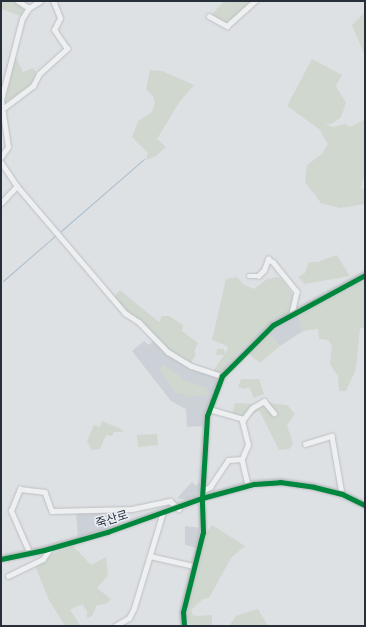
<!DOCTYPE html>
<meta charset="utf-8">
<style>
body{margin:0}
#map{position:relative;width:366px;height:627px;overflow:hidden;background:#dee1e4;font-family:"Asap Condensed","Noto Sans KR",sans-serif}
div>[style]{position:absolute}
.built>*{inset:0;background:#ccd1d7}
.green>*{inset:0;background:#cfd7cf}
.stream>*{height:1px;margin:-0.5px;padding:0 0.5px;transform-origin:0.5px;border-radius:0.5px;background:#adbfce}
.roads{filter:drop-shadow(0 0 1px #bcbfc2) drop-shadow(0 0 1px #bcbfc2)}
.street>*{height:4.5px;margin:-2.25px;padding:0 2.25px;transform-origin:2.25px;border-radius:2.25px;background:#eeeff0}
.secondary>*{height:6px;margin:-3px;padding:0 3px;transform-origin:3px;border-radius:3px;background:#bcc0c3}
.cycleway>*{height:5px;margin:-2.5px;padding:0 2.5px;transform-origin:2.5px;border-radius:2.5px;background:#00873e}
span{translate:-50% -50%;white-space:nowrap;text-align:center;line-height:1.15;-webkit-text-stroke:3px #ebeff3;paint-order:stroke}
.street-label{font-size:12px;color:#272f3b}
.frame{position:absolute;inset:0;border:2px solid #272f3b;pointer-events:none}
</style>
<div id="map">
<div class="built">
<i style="clip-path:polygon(298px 313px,303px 331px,280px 346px,268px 333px,278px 324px)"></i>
<i style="clip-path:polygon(154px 340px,166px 353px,219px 376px,210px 399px,204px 426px,187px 427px,186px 409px,171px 401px,132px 351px,144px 341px,149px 345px)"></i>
<i style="clip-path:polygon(201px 480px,198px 497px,188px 500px,177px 498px,192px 482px,196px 486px)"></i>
<i style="clip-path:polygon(116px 512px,120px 524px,78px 538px,76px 513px)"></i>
<i style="clip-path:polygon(185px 526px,202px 528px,197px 548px,185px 545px)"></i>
</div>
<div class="green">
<i style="clip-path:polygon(1px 1px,15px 1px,25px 10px,21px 16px,1px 9px)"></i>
<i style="clip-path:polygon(224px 1px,252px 1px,227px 24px,212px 15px)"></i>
<i style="clip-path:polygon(365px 12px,365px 56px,352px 25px)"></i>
<i style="clip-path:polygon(15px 56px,23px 72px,33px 68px,36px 72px,31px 85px,5px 103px)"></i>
<i style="clip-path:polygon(312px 59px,342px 75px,336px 86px,346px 103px,341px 117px,332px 124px,325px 124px,333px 127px,345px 124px,350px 127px,365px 119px,365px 173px,361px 188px,365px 189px,365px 204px,340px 208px,321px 203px,305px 182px,307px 165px,322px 154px,328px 144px,319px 129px,287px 106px)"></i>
<i style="clip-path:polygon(150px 70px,162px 71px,194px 85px,180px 101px,157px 139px,166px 147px,156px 156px,146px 160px,148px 153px,132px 137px,138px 121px,152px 112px,155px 102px,153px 96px,146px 89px)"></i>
<i style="clip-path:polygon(337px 255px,350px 276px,305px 284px,298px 277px,305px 273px,309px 262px,317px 262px)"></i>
<i style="clip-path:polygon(365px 274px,365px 328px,360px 328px,356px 369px,346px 391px,339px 391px,338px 376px,330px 364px,332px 346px,328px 340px,319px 339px,318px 329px,303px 331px,298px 313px,341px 290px,348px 290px,357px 275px)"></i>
<i style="clip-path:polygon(237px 277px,244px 285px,254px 289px,267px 279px,277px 277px,282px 280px,293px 295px,290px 311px,287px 318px,274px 321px,236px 355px,221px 374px,213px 371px,224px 355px,216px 355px,217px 349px,224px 349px,225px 354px,228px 349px,227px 346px,212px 340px,226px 279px)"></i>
<i style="clip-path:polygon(120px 290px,159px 322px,162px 316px,169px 316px,183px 325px,182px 331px,198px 343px,194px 352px,196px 354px,191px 363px,171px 352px,145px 325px,126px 312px,114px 297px)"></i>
<i style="clip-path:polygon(268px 333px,280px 346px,260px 363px,251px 356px,249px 351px)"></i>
<i style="clip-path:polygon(163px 365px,180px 376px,182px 380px,207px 388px,210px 395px,186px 397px,183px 393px,177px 394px,159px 369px)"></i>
<i style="clip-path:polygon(241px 379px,259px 379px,264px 394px,254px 398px,249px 387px,245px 389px,238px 387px)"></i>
<i style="clip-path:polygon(235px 403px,252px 404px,256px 408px,269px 403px,287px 405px,295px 414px,287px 425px,293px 444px,289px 449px,279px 450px,259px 410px,244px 421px,232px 414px)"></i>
<i style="clip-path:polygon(102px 421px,123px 430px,122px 432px,114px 432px,112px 436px,106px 435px,100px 449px,92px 450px,87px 441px,94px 425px,100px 427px)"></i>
<i style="clip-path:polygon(157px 434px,158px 445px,138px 447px,137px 435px)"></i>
<i style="clip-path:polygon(212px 525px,245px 546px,231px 558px,209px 598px,203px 599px,191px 610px,193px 615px,198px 616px,212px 615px,212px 626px,190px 626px,187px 618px,188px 603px,206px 533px)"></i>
<i style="clip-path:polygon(73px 546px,91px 565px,106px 557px,108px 575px,97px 588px,111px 599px,106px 604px,97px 605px,92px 616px,87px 618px,87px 611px,82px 604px,70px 610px,81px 626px,65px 626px,49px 600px,35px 566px,54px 553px)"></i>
<i style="clip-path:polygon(258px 609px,268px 626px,229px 626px,236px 616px)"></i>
</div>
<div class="stream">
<i style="left:61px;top:231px;width:110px;rotate:-40.9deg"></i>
<i style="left:3px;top:281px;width:70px;rotate:-41deg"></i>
</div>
<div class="roads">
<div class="street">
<i style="left:18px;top:1px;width:13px;rotate:32deg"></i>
<i style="left:209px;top:16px;width:21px;rotate:29deg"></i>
<i style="left:227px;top:26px;width:38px;rotate:-42deg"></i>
<i style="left:1px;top:110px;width:40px;rotate:-37deg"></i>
<i style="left:33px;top:86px;width:13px;rotate:-63deg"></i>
<i style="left:39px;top:74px;width:38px;rotate:-42deg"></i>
<i style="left:67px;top:49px;width:23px;rotate:-124deg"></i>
<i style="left:54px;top:30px;width:13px;rotate:-63deg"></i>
<i style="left:60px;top:18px;width:18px;rotate:-112deg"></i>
<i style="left:1px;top:157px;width:12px;rotate:-55deg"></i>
<i style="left:8px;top:147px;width:48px;rotate:-98.5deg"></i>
<i style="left:1px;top:100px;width:84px;rotate:-75.5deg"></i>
<i style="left:22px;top:19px;width:13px;rotate:-58deg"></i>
<i style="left:29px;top:8px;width:13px;rotate:-32deg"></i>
<i style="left:1px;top:162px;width:29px;rotate:56deg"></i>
<i style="left:17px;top:186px;width:167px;rotate:49.6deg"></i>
<i style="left:125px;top:313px;width:17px;rotate:33deg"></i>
<i style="left:139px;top:322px;width:42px;rotate:46deg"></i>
<i style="left:168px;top:352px;width:27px;rotate:31deg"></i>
<i style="left:191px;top:366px;width:33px;rotate:18deg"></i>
<i style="left:1px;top:203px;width:23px;rotate:-47deg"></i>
<i style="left:249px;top:276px;width:9px"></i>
<i style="left:258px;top:276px;width:8px;rotate:-45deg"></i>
<i style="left:264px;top:270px;width:12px;rotate:-70deg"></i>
<i style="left:268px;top:259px;width:6px;rotate:31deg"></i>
<i style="left:273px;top:262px;width:38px;rotate:51deg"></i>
<i style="left:297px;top:292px;width:22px;rotate:103deg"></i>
<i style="left:209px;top:409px;width:36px;rotate:16deg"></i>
<i style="left:305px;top:444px;width:28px;rotate:-17deg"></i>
<i style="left:332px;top:436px;width:59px;rotate:80.2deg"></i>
<i style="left:242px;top:459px;width:15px;rotate:-67deg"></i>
<i style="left:248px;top:445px;width:25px;rotate:-104deg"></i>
<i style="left:242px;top:421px;width:16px;rotate:-52deg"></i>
<i style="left:252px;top:408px;width:14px;rotate:-30deg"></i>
<i style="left:264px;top:401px;width:16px;rotate:50deg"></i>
<i style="left:204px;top:490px;width:7px;rotate:-27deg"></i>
<i style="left:210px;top:487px;width:32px;rotate:-56deg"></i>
<i style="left:228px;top:460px;width:14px;rotate:-4deg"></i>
<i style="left:242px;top:459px;width:28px;rotate:77deg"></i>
<i style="left:29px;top:552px;width:45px;rotate:-113.7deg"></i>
<i style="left:11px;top:511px;width:24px;rotate:-68deg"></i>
<i style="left:20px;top:489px;width:25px;rotate:7deg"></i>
<i style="left:45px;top:492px;width:20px;rotate:70deg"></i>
<i style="left:52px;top:511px;width:80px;rotate:-1.4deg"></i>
<i style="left:132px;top:509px;width:39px;rotate:-12deg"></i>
<i style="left:170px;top:501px;width:12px;rotate:42deg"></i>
<i style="left:150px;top:556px;width:45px;rotate:12.8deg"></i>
<i style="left:8px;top:576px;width:39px;rotate:-26deg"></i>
<i style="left:43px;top:559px;width:12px;rotate:-55deg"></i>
<i style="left:115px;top:626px;width:16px;rotate:-30deg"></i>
<i style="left:129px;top:618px;width:11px;rotate:-63deg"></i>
<i style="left:134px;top:608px;width:97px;rotate:-73.2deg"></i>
</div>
<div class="secondary">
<i style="left:1px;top:559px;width:44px;rotate:-11.8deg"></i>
<i style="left:44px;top:550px;width:66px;rotate:-15.9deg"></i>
<i style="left:107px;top:532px;width:101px;rotate:-19.7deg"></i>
<i style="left:202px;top:498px;width:54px;rotate:-15.1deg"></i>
<i style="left:254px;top:484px;width:26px;rotate:-4deg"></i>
<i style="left:280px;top:482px;width:34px;rotate:8deg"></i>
<i style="left:314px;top:487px;width:29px;rotate:14deg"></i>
<i style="left:342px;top:494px;width:25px;rotate:26deg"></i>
<i style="left:184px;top:626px;width:14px;rotate:-94deg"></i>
<i style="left:183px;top:612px;width:82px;rotate:-76deg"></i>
<i style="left:203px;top:532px;width:34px;rotate:-92deg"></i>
<i style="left:202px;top:498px;width:82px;rotate:-86.5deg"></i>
<i style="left:207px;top:416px;width:43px;rotate:-69.4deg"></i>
<i style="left:222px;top:376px;width:72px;rotate:-45deg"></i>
<i style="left:273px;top:325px;width:105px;rotate:-28.5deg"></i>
</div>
</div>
<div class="cycleway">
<i style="left:1px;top:559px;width:44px;rotate:-11.8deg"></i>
<i style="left:44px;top:550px;width:66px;rotate:-15.9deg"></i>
<i style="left:107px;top:532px;width:101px;rotate:-19.7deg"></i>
<i style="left:202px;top:498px;width:54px;rotate:-15.1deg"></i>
<i style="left:254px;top:484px;width:26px;rotate:-4deg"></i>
<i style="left:280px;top:482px;width:34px;rotate:8deg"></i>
<i style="left:314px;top:487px;width:29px;rotate:14deg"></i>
<i style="left:342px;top:494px;width:25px;rotate:26deg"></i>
<i style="left:184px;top:626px;width:14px;rotate:-94deg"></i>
<i style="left:183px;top:612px;width:82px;rotate:-76deg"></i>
<i style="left:203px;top:532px;width:34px;rotate:-92deg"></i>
<i style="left:202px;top:498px;width:82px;rotate:-86.5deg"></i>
<i style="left:207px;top:416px;width:43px;rotate:-69.4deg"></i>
<i style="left:222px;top:376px;width:72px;rotate:-45deg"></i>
<i style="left:273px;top:325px;width:105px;rotate:-28.5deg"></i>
</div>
<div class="street-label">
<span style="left:112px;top:520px;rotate:-17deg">죽산로</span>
</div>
<div class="frame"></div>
</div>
